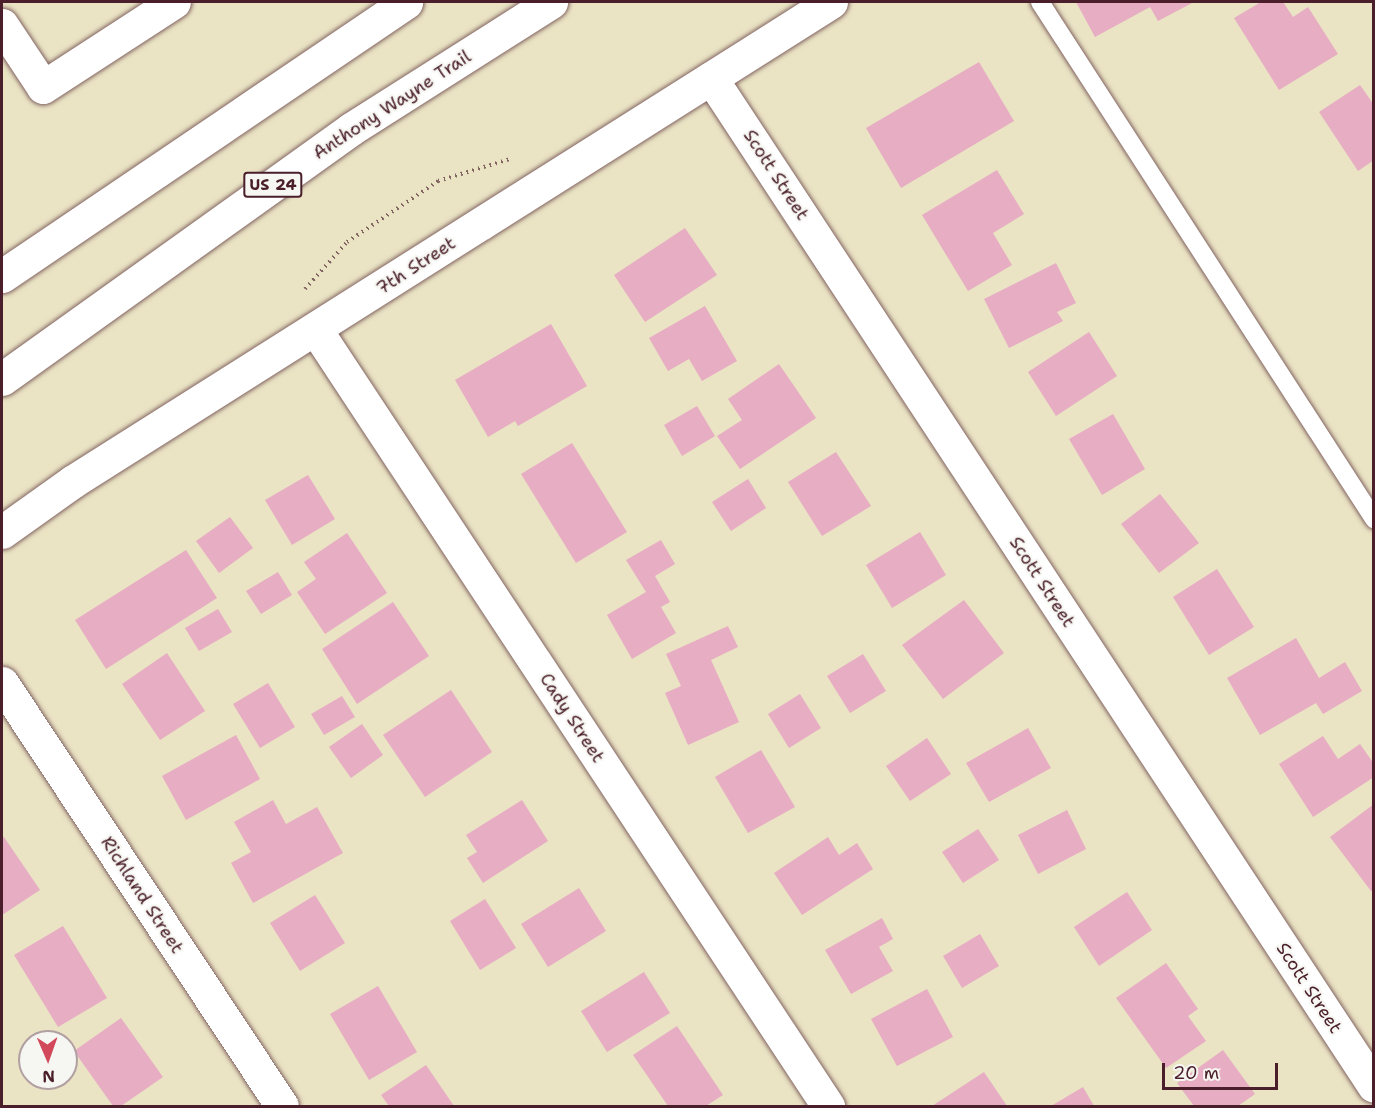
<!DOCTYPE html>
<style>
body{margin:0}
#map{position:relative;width:1375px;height:1108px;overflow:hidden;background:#eae3c4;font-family:"Shantell Sans",sans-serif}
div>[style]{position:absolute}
.building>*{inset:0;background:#e7adc3}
.path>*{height:4px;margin-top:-2px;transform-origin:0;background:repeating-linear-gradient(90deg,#826461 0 1.5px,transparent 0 6px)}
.roads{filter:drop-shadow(0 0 2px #826461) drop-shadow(0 0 2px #826461)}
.lane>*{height:18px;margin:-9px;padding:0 9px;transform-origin:9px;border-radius:9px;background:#fff}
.street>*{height:33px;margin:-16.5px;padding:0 16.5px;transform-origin:16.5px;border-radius:16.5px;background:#fff}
.highway>*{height:33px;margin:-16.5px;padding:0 16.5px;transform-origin:16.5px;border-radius:16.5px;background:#fff}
span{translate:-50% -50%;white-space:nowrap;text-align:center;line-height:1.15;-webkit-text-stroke:4.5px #f6f6f2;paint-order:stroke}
.shield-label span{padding:2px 4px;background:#f6f6f2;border:2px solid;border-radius:4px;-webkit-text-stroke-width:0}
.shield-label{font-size:16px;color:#4a1f2b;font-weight:700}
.street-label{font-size:18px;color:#4a1f2b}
.frame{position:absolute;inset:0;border:3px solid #4a1f2b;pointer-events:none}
.north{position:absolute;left:18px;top:1030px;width:60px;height:60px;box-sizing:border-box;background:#f6f6f2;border:2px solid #b1a0a2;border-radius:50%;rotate:178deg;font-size:16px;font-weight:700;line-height:24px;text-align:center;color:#4a1f2b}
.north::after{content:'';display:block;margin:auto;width:21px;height:27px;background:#d1495b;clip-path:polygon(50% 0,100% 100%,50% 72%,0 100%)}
.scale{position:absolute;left:1162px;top:1063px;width:116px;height:27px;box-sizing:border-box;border:3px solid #4a1f2b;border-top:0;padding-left:8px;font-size:18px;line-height:21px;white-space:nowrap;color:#4a1f2b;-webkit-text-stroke:4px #f6f6f2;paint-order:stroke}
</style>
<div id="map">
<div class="building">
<i style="clip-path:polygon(1076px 2px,1194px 2px,1158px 21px,1150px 7px,1095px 37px)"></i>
<i style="clip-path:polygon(1261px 2px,1283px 2px,1293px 17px,1308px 7px,1338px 54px,1279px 90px,1234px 18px)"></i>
<i style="clip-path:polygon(979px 62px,1014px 121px,901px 188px,866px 128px)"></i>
<i style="clip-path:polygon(1360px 85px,1374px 105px,1374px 160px,1358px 171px,1319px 112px)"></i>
<i style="clip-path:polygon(997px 170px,1024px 214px,993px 233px,1012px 265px,968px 291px,922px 215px)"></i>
<i style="clip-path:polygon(685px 228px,717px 275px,645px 322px,614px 275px)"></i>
<i style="clip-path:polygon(1056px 263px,1076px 303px,1057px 312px,1063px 321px,1009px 348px,984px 299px)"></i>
<i style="clip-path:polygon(705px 306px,737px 361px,702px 381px,689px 359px,668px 371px,649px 338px)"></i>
<i style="clip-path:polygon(551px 324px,587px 386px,518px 426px,515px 421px,488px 437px,455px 380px)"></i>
<i style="clip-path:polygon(1089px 332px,1117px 376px,1056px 416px,1028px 372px)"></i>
<i style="clip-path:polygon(779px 364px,816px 418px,740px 469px,717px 436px,742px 420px,728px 399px)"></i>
<i style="clip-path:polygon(697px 406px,715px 436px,682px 456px,664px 425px)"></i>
<i style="clip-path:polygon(1113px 414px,1145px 469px,1102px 495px,1069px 439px)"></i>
<i style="clip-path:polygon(572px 443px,627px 532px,576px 563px,521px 474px)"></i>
<i style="clip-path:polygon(836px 452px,871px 506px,822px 536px,788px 482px)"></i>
<i style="clip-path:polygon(308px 475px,335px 519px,292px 545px,265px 500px)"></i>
<i style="clip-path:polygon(748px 479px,766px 508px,731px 531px,712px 502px)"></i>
<i style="clip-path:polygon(1160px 494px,1199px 543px,1159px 573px,1121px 524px)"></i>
<i style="clip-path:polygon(230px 517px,253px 548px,219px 573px,196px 541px)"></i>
<i style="clip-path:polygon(920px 532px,946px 575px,892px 608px,866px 565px)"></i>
<i style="clip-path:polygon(347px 533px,387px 593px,325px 634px,297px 592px,316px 579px,304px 562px)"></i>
<i style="clip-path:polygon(661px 540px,675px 564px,655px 576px,670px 602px,661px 607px,676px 633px,632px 659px,607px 615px,646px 592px,626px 560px)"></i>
<i style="clip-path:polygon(186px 550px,217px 598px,106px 669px,75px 620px)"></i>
<i style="clip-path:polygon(1217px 569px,1254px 627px,1209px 655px,1173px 597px)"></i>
<i style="clip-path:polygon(278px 572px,292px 595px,261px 614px,246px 591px)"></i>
<i style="clip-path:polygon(964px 600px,1004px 653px,943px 699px,902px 645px)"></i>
<i style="clip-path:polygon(393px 602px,429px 656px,357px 704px,322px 649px)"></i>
<i style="clip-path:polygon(218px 609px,232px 632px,199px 651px,185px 628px)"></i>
<i style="clip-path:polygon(728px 626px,738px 647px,711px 660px,739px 722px,688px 745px,665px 693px,681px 686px,666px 654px)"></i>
<i style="clip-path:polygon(1296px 638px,1319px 678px,1345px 662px,1362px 691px,1323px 714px,1316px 703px,1260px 735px,1227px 678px)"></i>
<i style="clip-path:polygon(167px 653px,205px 711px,160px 740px,122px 684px)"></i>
<i style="clip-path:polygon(863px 654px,886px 691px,850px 713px,827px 676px)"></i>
<i style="clip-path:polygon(268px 683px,295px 727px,260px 748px,233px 704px)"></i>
<i style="clip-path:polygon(451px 690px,492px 752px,425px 797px,383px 735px)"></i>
<i style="clip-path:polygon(800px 694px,821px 728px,789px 748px,768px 714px)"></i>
<i style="clip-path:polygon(342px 696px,355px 717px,324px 735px,311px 714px)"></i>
<i style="clip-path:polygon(362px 724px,383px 755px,351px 778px,329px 747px)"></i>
<i style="clip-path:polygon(1028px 728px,1051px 768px,989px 802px,966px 763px)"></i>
<i style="clip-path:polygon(236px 735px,260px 779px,186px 820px,162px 776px)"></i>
<i style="clip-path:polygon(1323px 736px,1338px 759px,1360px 744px,1374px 764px,1374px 777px,1313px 817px,1279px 764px)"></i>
<i style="clip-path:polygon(927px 738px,951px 774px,910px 801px,886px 766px)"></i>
<i style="clip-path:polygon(761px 750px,795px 807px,748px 833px,715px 777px)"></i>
<i style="clip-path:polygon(273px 800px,286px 824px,317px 807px,343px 853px,253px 903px,231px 863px,251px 852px,234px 822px)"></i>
<i style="clip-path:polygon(522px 800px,548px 841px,483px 883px,467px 858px,477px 852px,466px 835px)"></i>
<i style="clip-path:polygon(1374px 804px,1374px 890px,1371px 891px,1330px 837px)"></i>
<i style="clip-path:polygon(1067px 810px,1086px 849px,1038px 874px,1018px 835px)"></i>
<i style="clip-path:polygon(978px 829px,999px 860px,963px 883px,942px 852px)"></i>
<i style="clip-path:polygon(4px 837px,40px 890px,2px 915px,2px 838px)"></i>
<i style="clip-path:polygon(828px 837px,839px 855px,857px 843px,873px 869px,802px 915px,774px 873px)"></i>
<i style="clip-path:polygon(579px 888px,606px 931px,548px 967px,521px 924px)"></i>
<i style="clip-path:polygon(1127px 892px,1152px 930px,1099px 966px,1074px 927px)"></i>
<i style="clip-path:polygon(315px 895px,345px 943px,300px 971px,270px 923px)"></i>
<i style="clip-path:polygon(485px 899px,516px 948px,480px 970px,450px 921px)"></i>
<i style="clip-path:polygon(882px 918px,893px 939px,879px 947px,893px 971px,851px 994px,825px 950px)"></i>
<i style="clip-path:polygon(63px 926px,107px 998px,58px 1027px,14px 955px)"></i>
<i style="clip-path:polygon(980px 934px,999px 966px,962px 988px,943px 956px)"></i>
<i style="clip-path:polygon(1166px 963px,1198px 1009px,1188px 1016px,1206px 1041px,1166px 1068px,1116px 998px)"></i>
<i style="clip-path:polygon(644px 972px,670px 1013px,607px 1052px,581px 1011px)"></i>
<i style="clip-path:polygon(378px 986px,417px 1052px,369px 1080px,330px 1014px)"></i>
<i style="clip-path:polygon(927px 989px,953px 1037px,897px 1066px,871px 1019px)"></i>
<i style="clip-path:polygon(121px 1018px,163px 1077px,121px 1106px,113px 1106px,74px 1051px)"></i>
<i style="clip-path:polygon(677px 1026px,723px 1095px,706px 1106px,668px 1106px,633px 1055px)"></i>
<i style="clip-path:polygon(1223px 1050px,1255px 1094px,1238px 1106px,1194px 1106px,1177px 1083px)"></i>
<i style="clip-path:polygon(426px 1065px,454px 1106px,389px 1106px,381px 1095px)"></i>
<i style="clip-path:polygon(984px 1072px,1007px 1106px,932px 1106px)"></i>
<i style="clip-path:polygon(1083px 1087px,1094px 1106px,1051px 1106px)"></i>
</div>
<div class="path">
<i style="left:305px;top:289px;width:63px;rotate:-48.2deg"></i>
<i style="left:347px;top:242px;width:110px;rotate:-33.8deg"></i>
<i style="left:438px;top:181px;width:75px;rotate:-17deg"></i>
</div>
<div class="roads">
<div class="lane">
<i style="left:1040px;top:2px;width:616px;rotate:57.14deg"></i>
</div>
<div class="street">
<i style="left:2px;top:25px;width:74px;rotate:56.5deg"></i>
<i style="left:43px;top:87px;width:156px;rotate:-33deg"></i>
<i style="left:711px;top:78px;width:1206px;rotate:56.67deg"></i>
<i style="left:316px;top:330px;width:930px;rotate:56.58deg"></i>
<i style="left:2px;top:532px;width:86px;rotate:-35.5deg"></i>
<i style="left:72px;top:482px;width:898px;rotate:-32.31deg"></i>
<i style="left:2px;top:683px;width:507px;rotate:56.5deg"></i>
</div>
<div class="highway">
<i style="left:2px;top:276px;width:488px;rotate:-34.1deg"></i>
<i style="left:2px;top:379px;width:429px;rotate:-35.6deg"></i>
<i style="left:351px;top:129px;width:237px;rotate:-32.4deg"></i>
</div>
</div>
<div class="shield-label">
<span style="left:273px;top:185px">US 24</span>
</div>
<div class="street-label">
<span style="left:392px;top:105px;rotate:-33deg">Anthony Wayne Trail</span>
<span style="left:776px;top:175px;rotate:57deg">Scott Street</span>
<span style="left:416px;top:266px;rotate:-33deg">7th Street</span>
<span style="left:1042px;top:582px;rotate:57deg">Scott Street</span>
<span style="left:572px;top:718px;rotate:57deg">Cady Street</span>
<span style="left:142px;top:895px;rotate:57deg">Richland Street</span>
<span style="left:1309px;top:988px;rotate:57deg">Scott Street</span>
</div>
<div class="frame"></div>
<div class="north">N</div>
<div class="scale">20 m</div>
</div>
